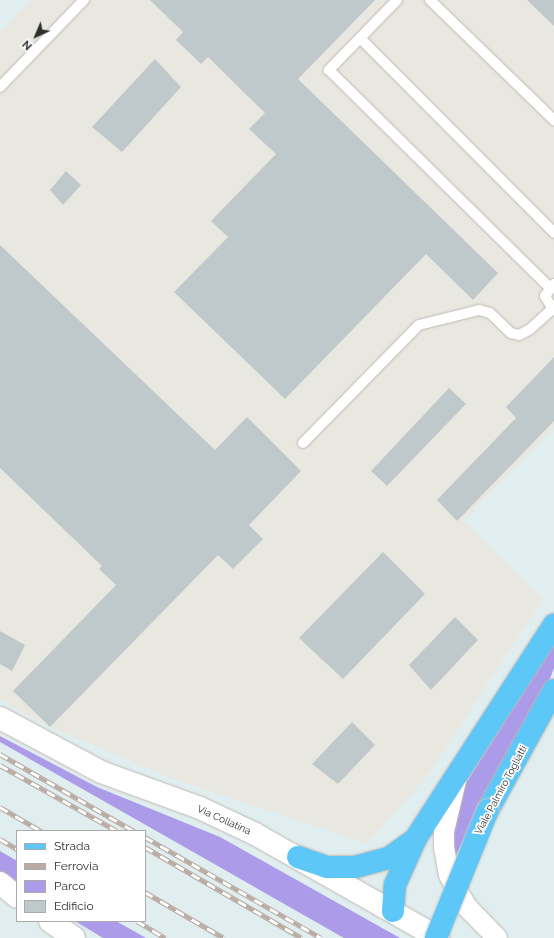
<!DOCTYPE html>
<style>
body{margin:0}
#map{position:relative;width:554px;height:938px;overflow:hidden;background:#e0eeef;font-family:Raleway,sans-serif}
div>[style]{position:absolute}
.industrial>*{inset:0;background:#e8e7e0}
.green>*{inset:0;background:#ab9be8}
.building>*{inset:0;background:#bfc9cb}
.roads{filter:drop-shadow(0 0 1px #c1b8b4) drop-shadow(0 0 1px #c1b8b4)}
.lane>*{height:10px;margin:-5px;padding:0 5px;transform-origin:5px;border-radius:5px;background:#fff}
.street>*{height:20px;margin:-10px;padding:0 10px;transform-origin:10px;border-radius:10px;background:#fff}
.secondary>*{height:22px;margin:-11px;padding:0 11px;transform-origin:11px;border-radius:11px;background:#fff}
.primary>*{height:22px;margin:-11px;padding:0 11px;transform-origin:11px;border-radius:11px;background:#5dc7f8}
.rail>*{height:4.5px;margin-top:-2.25px;transform-origin:0;background:repeating-linear-gradient(90deg,#fff 0 9px,#b9aba2 0 18px);box-sizing:border-box;border-block:1px solid #b9aba2}
.bridges{filter:drop-shadow(0 0 1px #c9c9c9) drop-shadow(0 0 1px #c9c9c9)}
.primary-bridge>*{height:22px;margin:-11px;padding:0 11px;transform-origin:11px;border-radius:11px;background:#5dc7f8}
span{translate:-50% -50%;white-space:nowrap;text-align:center;line-height:1.15;-webkit-text-stroke:3.5px #fff;paint-order:stroke}
.street-label{font-size:10px;color:#2e2e2e}
.legend{position:absolute;left:16px;top:830px;width:130px;height:92px;box-sizing:border-box;background:#fff;border:1px solid #ababab;margin:0;padding:5px 7px;list-style:none;font-size:12px;color:#2e2e2e}
.legend li{display:flex;align-items:center;gap:8px;height:20px}
.legend b{width:20px;border:1px solid #ababab}
.north{position:absolute;left:16px;top:16px;width:40px;height:40px;-webkit-text-stroke:3px #fff;paint-order:stroke;rotate:224deg;font-size:11px;font-weight:700;line-height:16px;text-align:center;color:#2e2e2e}
.north::after{content:'';display:block;margin:auto;width:14px;height:18px;background:#2e2e2e;clip-path:polygon(50% 0,100% 100%,50% 72%,0 100%)}
</style>
<div id="map">
<div class="industrial">
<i style="clip-path:polygon(31px 0,554px 0,554px 428px,463px 520px,543px 599px,423px 781px,367px 843px,174px 779px,50px 727px,0 700px,0 32px)"></i>
</div>
<div class="green">
<i style="clip-path:polygon(554px 643px,554px 668px,548px 684px,490px 787px,452px 864px,450px 852px,464px 786px)"></i>
<i style="clip-path:polygon(0 736px,97px 787px,220px 837px,400px 938px,344px 938px,0 742px)"></i>
<i style="clip-path:polygon(0 851px,17px 861px,17px 886px,0 872px)"></i>
<i style="clip-path:polygon(75px 921px,116px 921px,146px 938px,103px 938px)"></i>
</div>
<div class="building">
<i style="clip-path:polygon(150px 0,375px 0,298px 79px,498px 273px,473px 300px,426px 254px,285px 399px,174px 292px,228px 237px,211px 221px,276px 154px,249px 129px,265px 113px,208px 57px,201px 64px,176px 40px,183px 32px)"></i>
<i style="clip-path:polygon(527px 0,554px 0,554px 26px)"></i>
<i style="clip-path:polygon(155px 59px,181px 87px,122px 152px,92px 127px)"></i>
<i style="clip-path:polygon(66px 171px,81px 185px,63px 205px,50px 190px)"></i>
<i style="clip-path:polygon(0 245px,215px 450px,247px 417px,301px 471px,249px 525px,263px 539px,233px 569px,218px 555px,50px 727px,13px 691px,116px 585px,99px 569px,102px 566px,0 468px)"></i>
<i style="clip-path:polygon(554px 357px,554px 421px,457px 521px,437px 500px,516px 418px,506px 407px)"></i>
<i style="clip-path:polygon(449px 388px,466px 404px,387px 486px,371px 471px)"></i>
<i style="clip-path:polygon(383px 552px,425px 594px,343px 679px,299px 638px)"></i>
<i style="clip-path:polygon(455px 617px,478px 640px,431px 690px,409px 665px)"></i>
<i style="clip-path:polygon(0 631px,25px 645px,12px 671px,0 664px)"></i>
<i style="clip-path:polygon(352px 722px,375px 745px,338px 784px,312px 764px)"></i>
</div>
<div class="roads">
<div class="lane">
<i style="left:397px;top:0;width:98px;rotate:134.2deg"></i>
<i style="left:329px;top:70px;width:310px;rotate:44.6deg"></i>
<i style="left:430px;top:0;width:173px;rotate:44.1deg"></i>
<i style="left:360px;top:38px;width:275px;rotate:45.1deg"></i>
<i style="left:0;top:87px;width:121px;rotate:-46deg"></i>
<i style="left:554px;top:284px;width:15px;rotate:127deg"></i>
<i style="left:545px;top:296px;width:17px;rotate:59deg"></i>
<i style="left:303px;top:443px;width:165px;rotate:-45.5deg"></i>
<i style="left:419px;top:325px;width:62px;rotate:-14deg"></i>
<i style="left:479px;top:310px;width:11px;rotate:15deg"></i>
<i style="left:490px;top:313px;width:29px;rotate:44deg"></i>
<i style="left:511px;top:333px;width:8px;rotate:14deg"></i>
<i style="left:519px;top:335px;width:11px;rotate:-27deg"></i>
<i style="left:529px;top:330px;width:31px;rotate:-42deg"></i>
</div>
<div class="street">
<i style="left:456px;top:781px;width:51px;rotate:103.5deg"></i>
<i style="left:444px;top:831px;width:16px;rotate:90deg"></i>
<i style="left:444px;top:847px;width:28px;rotate:80deg"></i>
<i style="left:449px;top:875px;width:37px;rotate:61deg"></i>
<i style="left:467px;top:907px;width:43px;rotate:45.9deg"></i>
</div>
<div class="secondary">
<i style="left:0;top:718px;width:115px;rotate:28.1deg"></i>
<i style="left:101px;top:772px;width:105px;rotate:20deg"></i>
<i style="left:200px;top:808px;width:61px;rotate:25.3deg"></i>
<i style="left:255px;top:834px;width:211px;rotate:29.5deg"></i>
<i style="left:0;top:883px;width:22px;rotate:39deg"></i>
<i style="left:50px;top:921px;width:29px;rotate:35deg"></i>
</div>
<div class="primary">
<i style="left:488px;top:810px;width:137px;rotate:-61.2deg"></i>
<i style="left:298px;top:857px;width:31px;rotate:19deg"></i>
<i style="left:327px;top:867px;width:28px"></i>
<i style="left:355px;top:867px;width:35px;rotate:-15deg"></i>
<i style="left:389px;top:858px;width:31px;rotate:-36deg"></i>
<i style="left:393px;top:911px;width:26px;rotate:-86deg"></i>
<i style="left:395px;top:885px;width:51px;rotate:-65.9deg"></i>
<i style="left:416px;top:838px;width:254px;rotate:-57.1deg"></i>
</div>
</div>
<div class="rail">
<i style="left:0;top:754px;width:155px;rotate:29.9deg"></i>
<i style="left:0;top:765px;width:134px;rotate:29.4deg"></i>
<i style="left:0;top:807px;width:48px;rotate:30.3deg"></i>
<i style="left:145px;top:837px;width:203px;rotate:29.8deg"></i>
<i style="left:0;top:839px;width:20px;rotate:30deg"></i>
<i style="left:145px;top:847px;width:181px;rotate:30.1deg"></i>
<i style="left:145px;top:892px;width:91px;rotate:30.2deg"></i>
<i style="left:137px;top:921px;width:33px;rotate:31deg"></i>
</div>
<div class="bridges">
<div class="primary-bridge">
<i style="left:436px;top:938px;width:138px;rotate:-67.9deg"></i>
</div>
</div>
<div class="street-label">
<span style="left:501px;top:790px;rotate:-62deg">Viale Palmiro Togliatti</span>
<span style="left:224px;top:820px;rotate:24deg">Via Collatina</span>
</div>
<ul class="legend">
<li><b style="height:5px;background:#5dc7f8"></b>Strada</li>
<li><b style="height:5px;background:#b9aba2"></b>Ferrovia</li>
<li><b style="height:11px;background:#ab9be8"></b>Parco</li>
<li><b style="height:11px;background:#bfc9cb"></b>Edificio</li>
</ul>
<div class="north">N</div>
</div>
